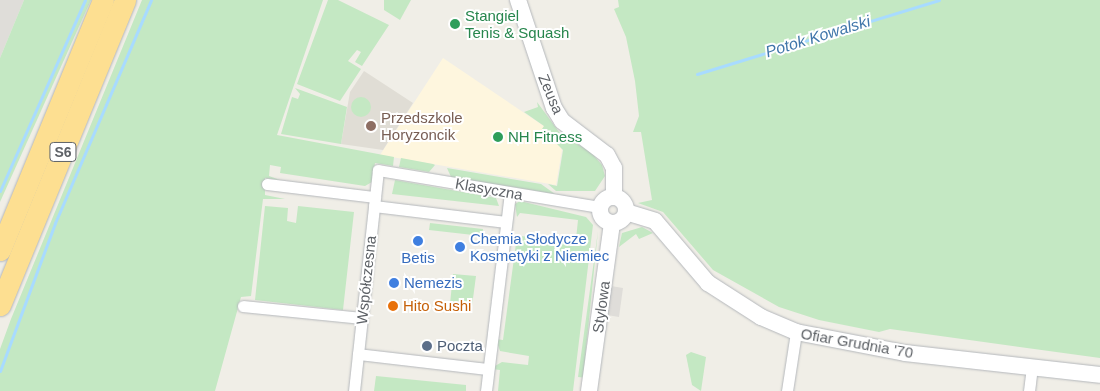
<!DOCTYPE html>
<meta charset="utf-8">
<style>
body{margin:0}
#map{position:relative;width:1100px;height:391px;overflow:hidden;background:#f0eee7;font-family:Helvetica,sans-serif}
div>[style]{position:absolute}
.commercial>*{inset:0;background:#fef6de}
.industrial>*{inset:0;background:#dfddd9}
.education>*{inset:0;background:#e0ddd5}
.green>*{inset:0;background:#c4e8c3}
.round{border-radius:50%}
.stream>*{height:3px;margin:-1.5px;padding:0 1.5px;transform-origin:1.5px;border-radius:1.5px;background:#a8dbff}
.roads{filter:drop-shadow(0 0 1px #b4b7bb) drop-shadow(0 0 1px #b4b7bb)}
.street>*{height:11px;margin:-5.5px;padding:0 5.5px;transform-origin:5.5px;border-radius:5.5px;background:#fff}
.secondary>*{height:16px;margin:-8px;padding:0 8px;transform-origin:8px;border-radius:8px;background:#fff}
.secondary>.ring{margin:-8px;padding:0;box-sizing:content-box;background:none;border:16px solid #fff;border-radius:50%}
.highway>*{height:21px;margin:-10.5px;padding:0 10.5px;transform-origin:10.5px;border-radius:10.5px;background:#fddf91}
.dots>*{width:14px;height:14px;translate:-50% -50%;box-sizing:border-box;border:2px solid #fff;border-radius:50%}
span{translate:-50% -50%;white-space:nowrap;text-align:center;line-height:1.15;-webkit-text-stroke:4px #fff;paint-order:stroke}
.shield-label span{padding:1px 4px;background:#fff;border:1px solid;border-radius:4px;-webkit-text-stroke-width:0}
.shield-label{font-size:14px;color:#5e6267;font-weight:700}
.leisure-label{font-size:15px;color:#27864d}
.left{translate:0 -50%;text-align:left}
.street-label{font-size:15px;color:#5e6267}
.education-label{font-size:15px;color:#785e54}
.shop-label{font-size:15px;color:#366cbe}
.food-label{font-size:15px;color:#c56008}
.service-label{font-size:15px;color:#4e5e75}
.water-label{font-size:16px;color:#4076aa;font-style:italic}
</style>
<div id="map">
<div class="commercial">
<i style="clip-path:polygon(443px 58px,551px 131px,562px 150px,556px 185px,380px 155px)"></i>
</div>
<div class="industrial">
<i style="clip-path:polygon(0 0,24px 0,0 58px)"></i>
<i style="clip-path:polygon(611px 286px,623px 288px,619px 317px,607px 315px)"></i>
</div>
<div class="education">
<i style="clip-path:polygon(364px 71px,413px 103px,383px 150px,341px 144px,350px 92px)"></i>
</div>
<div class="green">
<i style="clip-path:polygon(24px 0,91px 0,0 202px,0 58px)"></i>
<i style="clip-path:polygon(142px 0,323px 0,277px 135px,394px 157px,393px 166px,375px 163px,372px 182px,365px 186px,280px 173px,281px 167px,270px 165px,269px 176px,280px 180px,265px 178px,265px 195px,285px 199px,263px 199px,251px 296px,241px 297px,215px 391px,0 391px,0 349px,11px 319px)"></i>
<i style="clip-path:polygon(328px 0,338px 0,389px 25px,362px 66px,355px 62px,361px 52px,357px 50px,348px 61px,361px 69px,340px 101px,297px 84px)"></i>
<i style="clip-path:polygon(384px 0,411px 0,400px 20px,384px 10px)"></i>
<i style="clip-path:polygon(618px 0,1100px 0,1100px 358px,890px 329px,879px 332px,819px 320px,779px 307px,713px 270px,663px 212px,638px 203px,652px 200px,641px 132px,633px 132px,639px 116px,635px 81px,626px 37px,614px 9px,619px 7px)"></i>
<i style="clip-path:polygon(295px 88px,347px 107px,341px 144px,281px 134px,292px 97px,298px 99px,300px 94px)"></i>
<i class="round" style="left:351px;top:97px;width:20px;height:20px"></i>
<i style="clip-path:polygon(537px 102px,562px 136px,590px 151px,602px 165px,605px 176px,595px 191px,556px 191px,548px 184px,557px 186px,563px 150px,542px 129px,544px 126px,524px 112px,538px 107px)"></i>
<i style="clip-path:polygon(401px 158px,433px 164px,435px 165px,429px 172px,399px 167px)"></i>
<i style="clip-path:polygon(447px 168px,541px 184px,555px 194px,451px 177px)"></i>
<i style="clip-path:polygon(395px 180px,496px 198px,499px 206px,392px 194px)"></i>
<i style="clip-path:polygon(520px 201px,586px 217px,593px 225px,573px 391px,498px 391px,500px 370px,492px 369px,495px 366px,502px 362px,528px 365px,529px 356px,500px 351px,496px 339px,503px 340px,517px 236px,576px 239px,578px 220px,520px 213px,517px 217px,515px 204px)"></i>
<i style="clip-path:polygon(265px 206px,288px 208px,287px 221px,296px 223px,298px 206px,354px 212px,343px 310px,255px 300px)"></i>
<i style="clip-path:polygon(430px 223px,483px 229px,482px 236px,429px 230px)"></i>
<i style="clip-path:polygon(642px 227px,653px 233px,639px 239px,636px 234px,619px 247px,622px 233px)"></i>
<i style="clip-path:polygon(598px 231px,585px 359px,587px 378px,578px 377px)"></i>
<i style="clip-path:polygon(453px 274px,476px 276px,472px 306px,450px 304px)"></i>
<i style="clip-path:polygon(691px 352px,706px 357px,701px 391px,692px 385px,686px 355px)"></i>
<i style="clip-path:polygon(376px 376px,466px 385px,466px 391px,374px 391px)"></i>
</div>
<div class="stream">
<i style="left:697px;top:74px;width:253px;rotate:-17deg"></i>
<i style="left:0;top:191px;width:209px;rotate:-66deg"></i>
<i style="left:0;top:371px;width:158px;rotate:-69.6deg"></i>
<i style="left:55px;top:223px;width:243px;rotate:-66.7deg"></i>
</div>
<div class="roads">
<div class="street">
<i style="left:267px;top:184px;width:109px;rotate:6.9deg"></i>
<i style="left:374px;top:206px;width:133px;rotate:6.9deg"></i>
<i style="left:243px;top:306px;width:119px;rotate:5.8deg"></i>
<i style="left:358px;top:354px;width:131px;rotate:6.6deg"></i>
<i style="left:354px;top:391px;width:222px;rotate:-83.8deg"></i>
<i style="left:378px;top:170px;width:225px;rotate:9.5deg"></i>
<i style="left:486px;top:391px;width:199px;rotate:-83.1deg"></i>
<i style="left:787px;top:391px;width:60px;rotate:-81.3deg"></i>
<i style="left:1029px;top:391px;width:24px;rotate:-83deg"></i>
</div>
<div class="secondary">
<i style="left:518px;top:0;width:114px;rotate:71.6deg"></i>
<i style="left:554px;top:108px;width:15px;rotate:58deg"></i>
<i style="left:562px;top:121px;width:56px;rotate:37.1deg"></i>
<i style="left:607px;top:155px;width:15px;rotate:62deg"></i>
<i style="left:614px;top:168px;width:29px;rotate:90deg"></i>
<i class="ring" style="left:600px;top:197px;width:10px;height:10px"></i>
<i style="left:626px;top:212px;width:30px;rotate:17deg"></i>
<i style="left:655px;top:221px;width:82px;rotate:49.5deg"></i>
<i style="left:708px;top:283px;width:63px;rotate:32.7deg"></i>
<i style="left:761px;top:317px;width:38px;rotate:23deg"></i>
<i style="left:796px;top:332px;width:111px;rotate:10.9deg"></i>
<i style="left:905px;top:353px;width:196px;rotate:6.4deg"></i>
<i style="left:589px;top:391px;width:169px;rotate:-82.2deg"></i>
</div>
<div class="highway">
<i style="left:0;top:250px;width:270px;rotate:-67.6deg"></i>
<i style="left:0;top:305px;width:330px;rotate:-67.7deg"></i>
</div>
</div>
<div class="dots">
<i style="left:455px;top:24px;background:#2e9e5b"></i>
<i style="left:371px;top:126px;background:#8d6e63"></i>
<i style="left:498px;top:137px;background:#2e9e5b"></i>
<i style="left:418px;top:241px;background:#3f7fe0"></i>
<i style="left:460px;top:247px;background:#3f7fe0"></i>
<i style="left:394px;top:283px;background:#3f7fe0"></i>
<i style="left:393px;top:306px;background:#e8710a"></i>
<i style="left:427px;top:346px;background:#5c6f8a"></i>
</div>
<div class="shield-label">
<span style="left:63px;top:152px">S6</span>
</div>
<div class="leisure-label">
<span class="left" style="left:465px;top:24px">Stangiel<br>Tenis &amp; Squash</span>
<span class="left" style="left:508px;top:137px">NH Fitness</span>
</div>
<div class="street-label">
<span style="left:551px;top:94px;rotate:67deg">Zeusa</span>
<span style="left:489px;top:189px;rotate:10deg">Klasyczna</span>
<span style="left:366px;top:280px;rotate:-84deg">Współczesna</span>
<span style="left:601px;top:307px;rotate:-82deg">Stylowa</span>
<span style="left:857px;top:343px;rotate:10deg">Ofiar Grudnia '70</span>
</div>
<div class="education-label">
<span class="left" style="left:381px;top:126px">Przedszkole<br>Horyzoncik</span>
</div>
<div class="shop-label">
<span class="left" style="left:470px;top:247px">Chemia Słodycze<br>Kosmetyki z Niemiec</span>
<span style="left:418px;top:258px">Betis</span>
<span class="left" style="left:404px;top:283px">Nemezis</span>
</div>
<div class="food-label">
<span class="left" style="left:403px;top:306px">Hito Sushi</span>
</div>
<div class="service-label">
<span class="left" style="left:437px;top:346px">Poczta</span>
</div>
<div class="water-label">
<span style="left:818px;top:37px;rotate:-17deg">Potok Kowalski</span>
</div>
</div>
